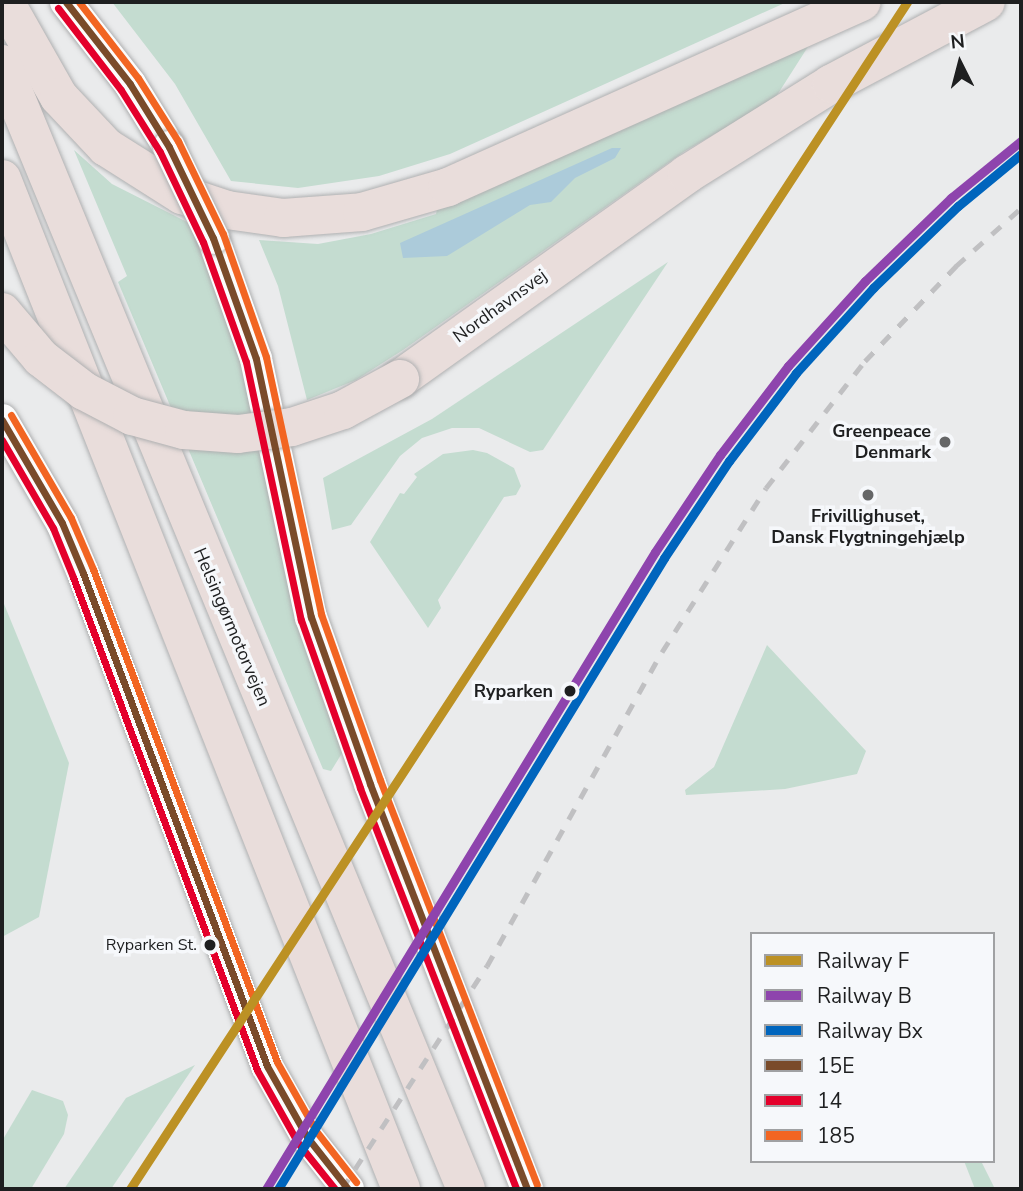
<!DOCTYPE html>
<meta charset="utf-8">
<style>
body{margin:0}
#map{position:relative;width:1023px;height:1191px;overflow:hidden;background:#eaebec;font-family:"Nunito Sans",sans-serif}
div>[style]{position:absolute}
.green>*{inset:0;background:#c4dcd0}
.water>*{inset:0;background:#accbda}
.roads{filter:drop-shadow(0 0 2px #afb0b1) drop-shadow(0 0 2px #afb0b1)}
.secondary>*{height:32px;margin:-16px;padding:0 16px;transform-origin:16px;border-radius:16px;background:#fcfcfc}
.highway>*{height:38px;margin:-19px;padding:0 19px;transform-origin:19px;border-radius:19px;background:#e9dddb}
.rail>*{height:5px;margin-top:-2.5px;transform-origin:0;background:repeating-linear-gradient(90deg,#c0c0c2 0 12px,transparent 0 24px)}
.bridges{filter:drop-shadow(0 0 2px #afb0b1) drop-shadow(0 0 2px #afb0b1)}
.secondary-bridge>*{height:32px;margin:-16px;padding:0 16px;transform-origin:16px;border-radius:16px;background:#fcfcfc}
.highway-bridge>*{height:38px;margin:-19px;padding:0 19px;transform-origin:19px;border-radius:19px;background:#e9dddb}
.bus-1>*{height:7px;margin:-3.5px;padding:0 3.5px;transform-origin:3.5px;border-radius:3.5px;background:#7a4b2a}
.bus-2>*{height:7px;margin:-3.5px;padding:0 3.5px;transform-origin:3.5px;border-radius:3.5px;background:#e4002b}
.bus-3>*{height:7px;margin:-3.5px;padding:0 3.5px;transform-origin:3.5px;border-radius:3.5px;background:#f26522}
.rail-1>*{height:9px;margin:-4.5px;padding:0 4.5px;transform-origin:4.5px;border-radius:4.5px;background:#bc9124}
.rail-2>*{height:9px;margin:-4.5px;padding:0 4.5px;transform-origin:4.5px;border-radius:4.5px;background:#8e44ad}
.rail-3>*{height:9px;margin:-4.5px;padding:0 4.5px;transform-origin:4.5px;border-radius:4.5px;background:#0065bd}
.dots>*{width:19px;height:19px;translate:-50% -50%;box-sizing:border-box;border:4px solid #f6f8fb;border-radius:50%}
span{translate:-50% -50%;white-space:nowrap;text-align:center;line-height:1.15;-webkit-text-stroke:7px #f6f8fb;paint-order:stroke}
.bus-label{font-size:16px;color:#1e1f20}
.right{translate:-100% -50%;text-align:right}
.street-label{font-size:18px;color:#1e1f20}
.poi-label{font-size:18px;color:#1e1f20;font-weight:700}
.stop-label{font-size:18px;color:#1e1f20;font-weight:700}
.frame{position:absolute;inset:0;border:4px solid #1e1f20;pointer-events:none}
.legend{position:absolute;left:750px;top:932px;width:245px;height:231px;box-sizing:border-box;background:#f6f8fb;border:2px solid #a0a1a3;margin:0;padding:9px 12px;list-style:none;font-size:21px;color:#1e1f20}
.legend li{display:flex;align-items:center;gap:14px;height:35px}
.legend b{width:35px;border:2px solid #a0a1a3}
.north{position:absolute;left:925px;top:28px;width:70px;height:70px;-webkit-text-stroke:5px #f6f8fb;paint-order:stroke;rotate:354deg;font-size:19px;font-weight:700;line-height:28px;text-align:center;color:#1e1f20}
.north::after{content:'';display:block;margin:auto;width:24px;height:32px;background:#1e1f20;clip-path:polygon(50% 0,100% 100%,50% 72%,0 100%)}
</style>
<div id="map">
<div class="green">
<i style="clip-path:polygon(112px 2px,111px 2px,787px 2px,450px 154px,379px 176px,298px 188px,231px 181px,175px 84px)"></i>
<i style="clip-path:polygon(811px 42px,774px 100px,685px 151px,403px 350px,356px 380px,307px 400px,278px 286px,259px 240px,318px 244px,371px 234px,436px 214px,437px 209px)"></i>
<i style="clip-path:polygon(74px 150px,112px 184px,191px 224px,227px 307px,344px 750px,331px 771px,323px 769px,118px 282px,127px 276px)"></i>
<i style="clip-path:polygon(668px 262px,543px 450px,530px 452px,479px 428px,452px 428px,422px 438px,400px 456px,351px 525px,332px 530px,323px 478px,432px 419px)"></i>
<i style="clip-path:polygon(473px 450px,487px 453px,514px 468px,521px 486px,516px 495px,504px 497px,438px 600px,441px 608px,428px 628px,370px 542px,400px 493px,404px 494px,417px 477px,414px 474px,443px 454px)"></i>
<i style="clip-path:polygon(2px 599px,69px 763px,39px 917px,2px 937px)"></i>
<i style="clip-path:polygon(767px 645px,866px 751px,857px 774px,785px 789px,686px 795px,685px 790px,714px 767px)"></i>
<i style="clip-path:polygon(195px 1065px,111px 1189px,64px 1189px,126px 1098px)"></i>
<i style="clip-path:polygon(32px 1090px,63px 1101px,68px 1115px,64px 1134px,31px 1189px,2px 1189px,2px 1141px)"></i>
<i style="clip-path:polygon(964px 1161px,981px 1161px,995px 1189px,975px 1189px)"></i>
</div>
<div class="water">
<i style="clip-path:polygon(612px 148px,621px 148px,615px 158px,575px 178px,551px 202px,530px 205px,447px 256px,403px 258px,400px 243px)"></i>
</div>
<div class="roads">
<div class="secondary">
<i style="left:66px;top:2px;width:104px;rotate:52deg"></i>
<i style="left:130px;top:84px;width:74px;rotate:58.2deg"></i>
<i style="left:213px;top:238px;width:128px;rotate:70.4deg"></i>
<i style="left:256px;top:359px;width:264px;rotate:78deg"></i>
<i style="left:311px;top:617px;width:177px;rotate:70.5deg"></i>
<i style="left:370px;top:784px;width:434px;rotate:68.8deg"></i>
<i style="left:2px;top:420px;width:119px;rotate:59.8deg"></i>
<i style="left:62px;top:523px;width:54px;rotate:67.2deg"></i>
<i style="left:83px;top:573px;width:526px;rotate:69.53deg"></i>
<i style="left:267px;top:1066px;width:81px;rotate:60.6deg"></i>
<i style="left:307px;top:1137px;width:66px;rotate:51.7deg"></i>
</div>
<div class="highway">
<i style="left:5px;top:2px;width:109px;rotate:60.4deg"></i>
<i style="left:59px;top:97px;width:69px;rotate:46.8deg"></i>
<i style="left:106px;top:147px;width:90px;rotate:32.3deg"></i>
<i style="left:182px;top:195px;width:47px;rotate:18.4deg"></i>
<i style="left:227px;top:210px;width:57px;rotate:8.1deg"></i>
<i style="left:283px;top:218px;width:79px;rotate:-4.3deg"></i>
<i style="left:362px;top:212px;width:90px;rotate:-16.2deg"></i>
<i style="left:448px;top:187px;width:453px;rotate:-24.1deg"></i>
<i style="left:2px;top:64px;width:1217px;rotate:67.59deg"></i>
<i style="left:2px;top:179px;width:1086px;rotate:68.44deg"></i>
<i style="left:400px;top:379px;width:353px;rotate:-35.5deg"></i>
<i style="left:687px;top:174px;width:170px;rotate:-32deg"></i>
<i style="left:831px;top:84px;width:175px;rotate:-27.9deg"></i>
</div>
</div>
<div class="rail">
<i style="left:342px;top:1189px;width:266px;rotate:-57deg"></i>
<i style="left:487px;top:966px;width:359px;rotate:-60.9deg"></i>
<i style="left:662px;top:652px;width:194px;rotate:-57.6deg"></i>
<i style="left:766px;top:488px;width:161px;rotate:-52.1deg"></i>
<i style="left:865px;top:361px;width:132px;rotate:-46.2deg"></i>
<i style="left:956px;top:266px;width:87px;rotate:-41.7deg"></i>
</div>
<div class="bridges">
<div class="secondary-bridge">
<i style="left:169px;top:147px;width:101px;rotate:64.2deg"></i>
</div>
<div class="highway-bridge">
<i style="left:2px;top:312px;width:60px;rotate:49.7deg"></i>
<i style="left:41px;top:358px;width:54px;rotate:37.5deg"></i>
<i style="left:84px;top:391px;width:54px;rotate:27.5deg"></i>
<i style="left:132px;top:416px;width:54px;rotate:15.1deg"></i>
<i style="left:184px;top:430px;width:54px;rotate:4.2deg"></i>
<i style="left:238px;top:434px;width:54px;rotate:-7.4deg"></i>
<i style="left:292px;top:427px;width:54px;rotate:-18.4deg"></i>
<i style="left:343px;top:410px;width:65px;rotate:-28.5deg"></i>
</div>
</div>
<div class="bus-1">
<i style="left:66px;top:2px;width:104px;rotate:52deg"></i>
<i style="left:130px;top:84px;width:74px;rotate:58.2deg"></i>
<i style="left:169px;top:147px;width:101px;rotate:64.2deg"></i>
<i style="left:213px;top:238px;width:128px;rotate:70.4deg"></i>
<i style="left:256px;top:359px;width:264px;rotate:78deg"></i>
<i style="left:311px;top:617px;width:177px;rotate:70.5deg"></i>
<i style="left:370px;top:784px;width:434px;rotate:68.8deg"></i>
<i style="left:2px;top:420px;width:119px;rotate:59.8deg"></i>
<i style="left:62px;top:523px;width:54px;rotate:67.2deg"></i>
<i style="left:83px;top:573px;width:526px;rotate:69.53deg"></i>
<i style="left:267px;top:1066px;width:81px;rotate:60.6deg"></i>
<i style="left:307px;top:1137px;width:66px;rotate:51.7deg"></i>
</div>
<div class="bus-2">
<i style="left:58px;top:8px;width:103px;rotate:52.5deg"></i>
<i style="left:121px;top:90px;width:73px;rotate:57.8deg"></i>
<i style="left:160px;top:152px;width:100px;rotate:64.5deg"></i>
<i style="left:203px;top:242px;width:127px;rotate:70.3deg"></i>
<i style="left:246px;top:362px;width:264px;rotate:78deg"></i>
<i style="left:301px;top:620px;width:178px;rotate:70.6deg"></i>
<i style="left:360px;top:788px;width:430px;rotate:68.7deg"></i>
<i style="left:2px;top:440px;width:102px;rotate:59.9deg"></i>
<i style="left:53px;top:528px;width:53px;rotate:67.8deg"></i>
<i style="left:73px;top:577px;width:526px;rotate:69.53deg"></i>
<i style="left:257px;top:1070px;width:84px;rotate:60.7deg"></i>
<i style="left:298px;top:1143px;width:59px;rotate:51.2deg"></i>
</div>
<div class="bus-3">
<i style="left:79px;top:2px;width:96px;rotate:52.2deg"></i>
<i style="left:138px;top:78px;width:75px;rotate:57.6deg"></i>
<i style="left:178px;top:141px;width:103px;rotate:64.2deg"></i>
<i style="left:223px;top:234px;width:130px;rotate:70.7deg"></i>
<i style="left:266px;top:357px;width:263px;rotate:77.9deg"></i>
<i style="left:321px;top:614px;width:176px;rotate:70.4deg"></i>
<i style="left:380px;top:780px;width:434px;rotate:68.8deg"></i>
<i style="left:11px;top:415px;width:119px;rotate:59.8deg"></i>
<i style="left:71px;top:518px;width:56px;rotate:66.7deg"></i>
<i style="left:93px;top:569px;width:526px;rotate:69.53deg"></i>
<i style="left:277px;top:1062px;width:79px;rotate:60.5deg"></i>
<i style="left:316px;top:1131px;width:65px;rotate:51.9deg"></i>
</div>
<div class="rail-1">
<i style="left:130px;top:1189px;width:1419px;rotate:-56.79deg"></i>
</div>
<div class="rail-2">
<i style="left:266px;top:1189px;width:746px;rotate:-58.59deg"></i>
<i style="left:655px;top:552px;width:117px;rotate:-56.2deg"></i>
<i style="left:720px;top:455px;width:112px;rotate:-52.6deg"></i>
<i style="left:788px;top:366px;width:115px;rotate:-47.8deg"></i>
<i style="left:865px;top:281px;width:120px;rotate:-44deg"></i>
<i style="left:951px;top:198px;width:90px;rotate:-39.2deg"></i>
</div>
<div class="rail-3">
<i style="left:278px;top:1189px;width:740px;rotate:-58.54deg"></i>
<i style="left:664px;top:558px;width:117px;rotate:-56.2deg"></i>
<i style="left:729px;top:461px;width:111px;rotate:-52.7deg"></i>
<i style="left:796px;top:373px;width:115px;rotate:-47.8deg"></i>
<i style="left:873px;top:288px;width:118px;rotate:-44deg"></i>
<i style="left:958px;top:206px;width:82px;rotate:-39.5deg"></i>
</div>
<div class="dots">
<i style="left:945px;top:442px;background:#656667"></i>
<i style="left:868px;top:495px;background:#656667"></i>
<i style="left:570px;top:691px;background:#1e1f20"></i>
<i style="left:210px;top:945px;background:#1e1f20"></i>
</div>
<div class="bus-label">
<span class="right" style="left:197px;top:945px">Ryparken St.</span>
</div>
<div class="street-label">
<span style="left:500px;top:306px;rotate:-36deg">Nordhavnsvej</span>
<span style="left:232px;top:627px;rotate:67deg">Helsingørmotorvejen</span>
</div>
<div class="poi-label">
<span class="right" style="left:931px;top:442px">Greenpeace<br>Denmark</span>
<span style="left:868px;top:527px">Frivillighuset,<br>Dansk Flygtningehjælp</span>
</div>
<div class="stop-label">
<span class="right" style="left:553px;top:691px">Ryparken</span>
</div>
<div class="frame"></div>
<ul class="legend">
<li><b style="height:9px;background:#bc9124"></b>Railway F</li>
<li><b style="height:9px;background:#8e44ad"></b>Railway B</li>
<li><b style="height:9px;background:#0065bd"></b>Railway Bx</li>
<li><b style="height:9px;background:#7a4b2a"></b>15E</li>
<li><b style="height:9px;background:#e4002b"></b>14</li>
<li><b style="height:9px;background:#f26522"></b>185</li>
</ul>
<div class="north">N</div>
</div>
